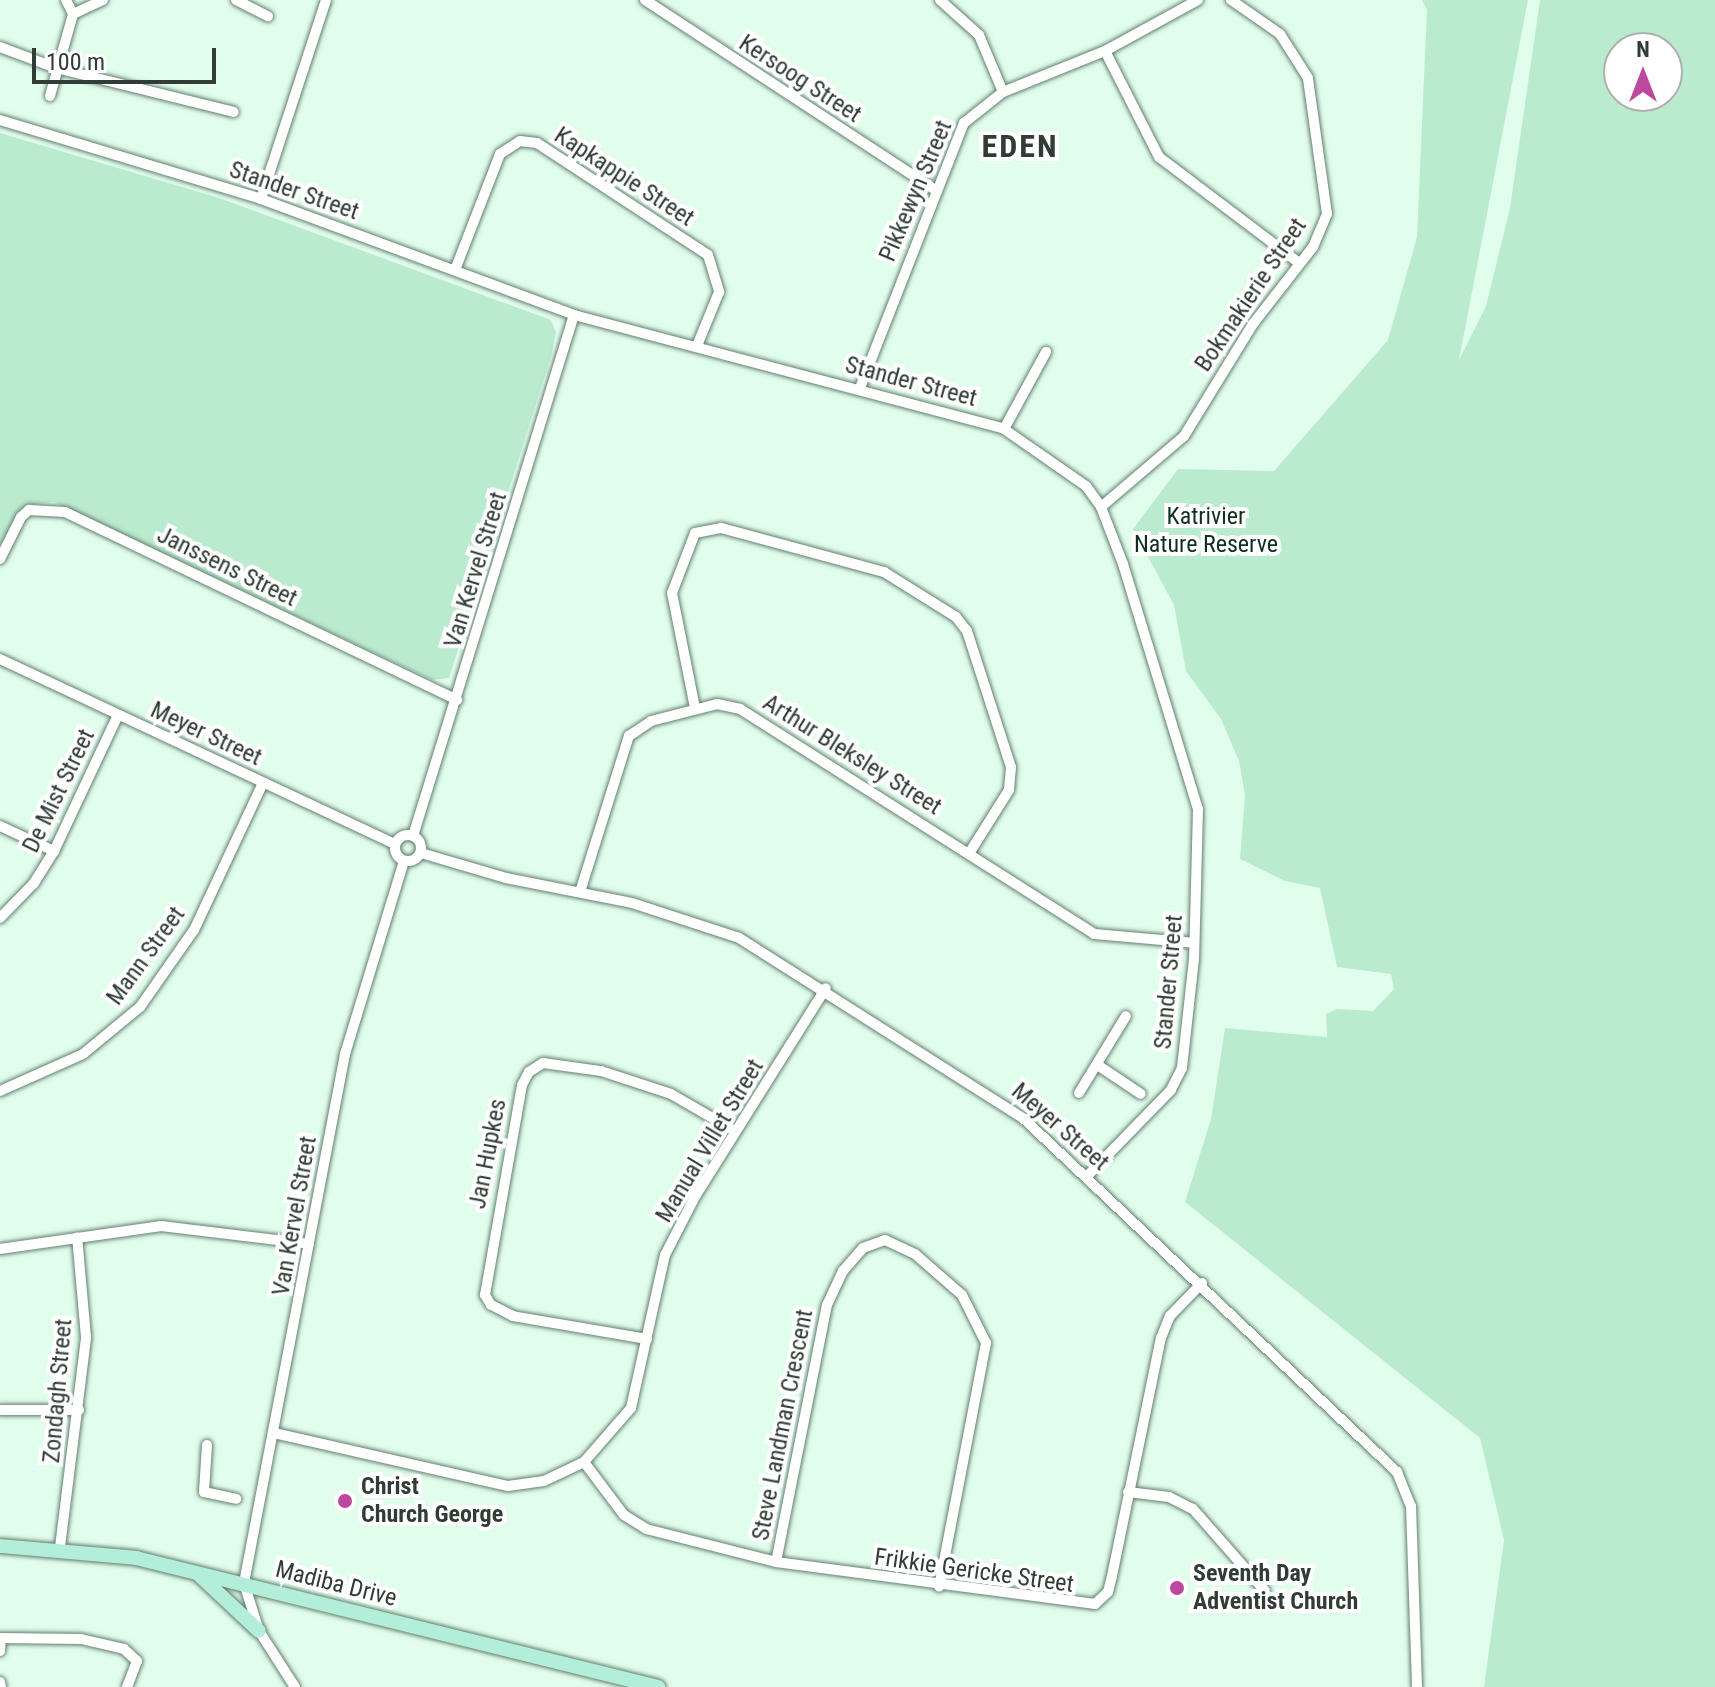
<!DOCTYPE html>
<style>
body{margin:0}
#map{position:relative;width:1715px;height:1687px;overflow:hidden;background:#e1feed;font-family:"Roboto Condensed",sans-serif}
div>[style]{position:absolute}
.green>*{inset:0;background:#bbebcf}
.roads{filter:drop-shadow(0 0 2px #647e6f) drop-shadow(0 0 2px #647e6f)}
.street>*{height:10px;margin:-5px;padding:0 5px;transform-origin:5px;border-radius:5px;background:#fff}
.street>.ring{margin:-5px;padding:0;box-sizing:content-box;background:none;border:10px solid #fff;border-radius:50%}
.secondary>*{height:14px;margin:-7px;padding:0 7px;transform-origin:7px;border-radius:7px;background:#b2eeda}
.dots>*{width:22px;height:22px;translate:-50% -50%;box-sizing:border-box;border:4px solid #fff;border-radius:50%}
span{translate:-50% -50%;white-space:nowrap;text-align:center;line-height:1.15;-webkit-text-stroke:8px #fff;paint-order:stroke}
.street-label{font-size:24px;color:#303c35}
.park-label{font-size:24px;color:#0f3020}
.poi-label{font-size:24px;color:#303c35;font-weight:700}
.left{translate:0 -50%;text-align:left}
.district-label{font-size:32px;color:#303c35;font-weight:700;letter-spacing:2px}
.north{position:absolute;left:1603px;top:32px;width:80px;height:80px;box-sizing:border-box;background:#fff;border:2px solid #acb1ae;border-radius:50%;rotate:0deg;font-size:22px;font-weight:700;line-height:32px;text-align:center;color:#303c35}
.north::after{content:'';display:block;margin:auto;width:28px;height:36px;background:#bf489f;clip-path:polygon(50% 0,100% 100%,50% 72%,0 100%)}
.scale{position:absolute;left:32px;top:48px;width:184px;height:36px;box-sizing:border-box;border:4px solid #303c35;border-top:0;padding-left:10px;font-size:24px;line-height:28px;white-space:nowrap;color:#303c35;-webkit-text-stroke:6px #fff;paint-order:stroke}
</style>
<div id="map">
<div class="green">
<i style="clip-path:polygon(evenodd,1422px 0,1528px 0,1459px 360px,1486px 306px,1510px 208px,1540px 0,1715px 0,1715px 1687px,1484px 1687px,1504px 1540px,1480px 1438px,1185px 1202px,1211px 1119px,1225px 1028px,1327px 1037px,1326px 1014px,1337px 1009px,1373px 1011px,1394px 989px,1391px 974px,1337px 967px,1320px 888px,1285px 881px,1240px 859px,1245px 795px,1239px 761px,1221px 719px,1186px 671px,1174px 605px,1133px 529px,1178px 469px,1274px 471px,1388px 340px,1417px 237px,1427px 10px,1422px 0,1619px 48px,1667px 48px,1667px 96px,1619px 96px,1619px 48px)"></i>
<i style="clip-path:polygon(0 133px,219px 198px,551px 320px,556px 333px,551px 357px,449px 678px,432px 680px,54px 502px,25px 505px,0 546px)"></i>
</div>
<div class="roads">
<div class="street">
<i style="left:66px;top:0;width:16px;rotate:63deg"></i>
<i style="left:236px;top:0;width:36px;rotate:27deg"></i>
<i style="left:645px;top:0;width:347px;rotate:33.2deg"></i>
<i style="left:940px;top:0;width:52px;rotate:41.9deg"></i>
<i style="left:979px;top:35px;width:62px;rotate:67.2deg"></i>
<i style="left:0;top:47px;width:60px;rotate:20.6deg"></i>
<i style="left:56px;top:68px;width:183px;rotate:13.9deg"></i>
<i style="left:1105px;top:51px;width:119px;rotate:63deg"></i>
<i style="left:1159px;top:157px;width:174px;rotate:37.1deg"></i>
<i style="left:50px;top:96px;width:85px;rotate:-74.3deg"></i>
<i style="left:73px;top:14px;width:33px;rotate:-25deg"></i>
<i style="left:0;top:120px;width:273px;rotate:16.8deg"></i>
<i style="left:261px;top:199px;width:334px;rotate:20.3deg"></i>
<i style="left:574px;top:315px;width:445px;rotate:14.8deg"></i>
<i style="left:1004px;top:429px;width:100px;rotate:34.8deg"></i>
<i style="left:1086px;top:486px;width:26px;rotate:54deg"></i>
<i style="left:1101px;top:507px;width:61px;rotate:68.9deg"></i>
<i style="left:1123px;top:564px;width:256px;rotate:73deg"></i>
<i style="left:1198px;top:809px;width:150px;rotate:91.5deg"></i>
<i style="left:1194px;top:959px;width:110px;rotate:96.3deg"></i>
<i style="left:1182px;top:1068px;width:25px;rotate:117deg"></i>
<i style="left:1171px;top:1090px;width:120px;rotate:134.3deg"></i>
<i style="left:261px;top:199px;width:209px;rotate:-71.9deg"></i>
<i style="left:455px;top:270px;width:124px;rotate:-68.8deg"></i>
<i style="left:500px;top:154px;width:24px;rotate:-33deg"></i>
<i style="left:520px;top:141px;width:17px;rotate:7deg"></i>
<i style="left:537px;top:143px;width:204px;rotate:33.2deg"></i>
<i style="left:708px;top:255px;width:39px;rotate:73deg"></i>
<i style="left:719px;top:292px;width:58px;rotate:112.2deg"></i>
<i style="left:860px;top:388px;width:285px;rotate:-68.6deg"></i>
<i style="left:964px;top:123px;width:50px;rotate:-38.5deg"></i>
<i style="left:1003px;top:92px;width:110px;rotate:-21.9deg"></i>
<i style="left:1105px;top:51px;width:106px;rotate:-28.7deg"></i>
<i style="left:1004px;top:429px;width:88px;rotate:-61.4deg"></i>
<i style="left:1101px;top:507px;width:109px;rotate:-40.5deg"></i>
<i style="left:1184px;top:436px;width:132px;rotate:-58.4deg"></i>
<i style="left:1253px;top:324px;width:98px;rotate:-52.1deg"></i>
<i style="left:1313px;top:247px;width:36px;rotate:-67deg"></i>
<i style="left:1327px;top:214px;width:137px;rotate:-98deg"></i>
<i style="left:1308px;top:78px;width:52px;rotate:-122.5deg"></i>
<i style="left:1280px;top:34px;width:60px;rotate:-145.2deg"></i>
<i style="left:0;top:559px;width:47px;rotate:-63.4deg"></i>
<i style="left:21px;top:517px;width:11px;rotate:-41deg"></i>
<i style="left:29px;top:510px;width:36px;rotate:3deg"></i>
<i style="left:65px;top:512px;width:435px;rotate:25.6deg"></i>
<i style="left:0;top:659px;width:436px;rotate:25.1deg"></i>
<i style="left:695px;top:708px;width:117px;rotate:-101.3deg"></i>
<i style="left:672px;top:593px;width:64px;rotate:-69deg"></i>
<i style="left:695px;top:533px;width:26px;rotate:-11deg"></i>
<i style="left:721px;top:528px;width:169px;rotate:15.1deg"></i>
<i style="left:884px;top:572px;width:85px;rotate:32deg"></i>
<i style="left:956px;top:617px;width:18px;rotate:52deg"></i>
<i style="left:967px;top:631px;width:143px;rotate:72.1deg"></i>
<i style="left:1011px;top:767px;width:23px;rotate:95deg"></i>
<i style="left:1009px;top:790px;width:73px;rotate:122.2deg"></i>
<i style="left:0;top:826px;width:60px;rotate:24.8deg"></i>
<i class="ring" style="left:395px;top:835px;width:16px;height:16px"></i>
<i style="left:413px;top:836px;width:545px;rotate:-72.83deg"></i>
<i style="left:421px;top:853px;width:89px;rotate:16.4deg"></i>
<i style="left:506px;top:878px;width:128px;rotate:11.2deg"></i>
<i style="left:632px;top:903px;width:113px;rotate:18.1deg"></i>
<i style="left:739px;top:938px;width:338px;rotate:32.4deg"></i>
<i style="left:1024px;top:1119px;width:514px;rotate:43.42deg"></i>
<i style="left:1397px;top:1472px;width:37px;rotate:68deg"></i>
<i style="left:1411px;top:1506px;width:181px;rotate:88.1deg"></i>
<i style="left:580px;top:892px;width:164px;rotate:-72.6deg"></i>
<i style="left:629px;top:736px;width:27px;rotate:-34deg"></i>
<i style="left:651px;top:721px;width:68px;rotate:-14.4deg"></i>
<i style="left:717px;top:704px;width:24px;rotate:12deg"></i>
<i style="left:740px;top:709px;width:419px;rotate:32.4deg"></i>
<i style="left:1094px;top:934px;width:100px;rotate:5.1deg"></i>
<i style="left:0;top:918px;width:49px;rotate:-45.8deg"></i>
<i style="left:34px;top:883px;width:38px;rotate:-58deg"></i>
<i style="left:54px;top:851px;width:150px;rotate:-64.8deg"></i>
<i style="left:1099px;top:1066px;width:50px;rotate:33.7deg"></i>
<i style="left:0;top:1091px;width:91px;rotate:-24deg"></i>
<i style="left:83px;top:1054px;width:74px;rotate:-39.5deg"></i>
<i style="left:140px;top:1007px;width:94px;rotate:-55deg"></i>
<i style="left:194px;top:930px;width:162px;rotate:-64.9deg"></i>
<i style="left:1079px;top:1093px;width:90px;rotate:-58.6deg"></i>
<i style="left:0;top:1249px;width:163px;rotate:-8.1deg"></i>
<i style="left:161px;top:1226px;width:149px;rotate:6.9deg"></i>
<i style="left:647px;top:1339px;width:136px;rotate:-170.3deg"></i>
<i style="left:513px;top:1316px;width:25px;rotate:-153deg"></i>
<i style="left:491px;top:1305px;width:12px;rotate:-121deg"></i>
<i style="left:485px;top:1295px;width:213px;rotate:-80deg"></i>
<i style="left:522px;top:1085px;width:15px;rotate:-62deg"></i>
<i style="left:529px;top:1072px;width:17px;rotate:-33deg"></i>
<i style="left:543px;top:1063px;width:59px;rotate:7.9deg"></i>
<i style="left:601px;top:1071px;width:74px;rotate:18.2deg"></i>
<i style="left:671px;top:1094px;width:74px;rotate:30deg"></i>
<i style="left:0;top:1410px;width:79px"></i>
<i style="left:274px;top:1433px;width:240px;rotate:12.8deg"></i>
<i style="left:508px;top:1486px;width:36px;rotate:-8deg"></i>
<i style="left:544px;top:1481px;width:44px;rotate:-25.4deg"></i>
<i style="left:584px;top:1462px;width:72px;rotate:-49deg"></i>
<i style="left:631px;top:1408px;width:157px;rotate:-77.5deg"></i>
<i style="left:665px;top:1255px;width:68px;rotate:-62.7deg"></i>
<i style="left:696px;top:1195px;width:244px;rotate:-57.9deg"></i>
<i style="left:207px;top:1445px;width:47px;rotate:93.7deg"></i>
<i style="left:204px;top:1492px;width:33px;rotate:12deg"></i>
<i style="left:584px;top:1462px;width:66px;rotate:53deg"></i>
<i style="left:624px;top:1515px;width:26px;rotate:32deg"></i>
<i style="left:646px;top:1529px;width:134px;rotate:14.2deg"></i>
<i style="left:776px;top:1562px;width:322px;rotate:7.5deg"></i>
<i style="left:1095px;top:1604px;width:18px;rotate:-43deg"></i>
<i style="left:1108px;top:1592px;width:16px;rotate:-76deg"></i>
<i style="left:1112px;top:1576px;width:243px;rotate:-78.4deg"></i>
<i style="left:1161px;top:1338px;width:24px;rotate:-68deg"></i>
<i style="left:1170px;top:1316px;width:46px;rotate:-45.9deg"></i>
<i style="left:1128px;top:1492px;width:41px;rotate:7deg"></i>
<i style="left:1169px;top:1497px;width:27px;rotate:27deg"></i>
<i style="left:1193px;top:1509px;width:109px;rotate:48.7deg"></i>
<i style="left:60px;top:1547px;width:212px;rotate:-82.9deg"></i>
<i style="left:86px;top:1337px;width:100px;rotate:-95.1deg"></i>
<i style="left:776px;top:1562px;width:262px;rotate:-78.8deg"></i>
<i style="left:827px;top:1305px;width:38px;rotate:-65deg"></i>
<i style="left:843px;top:1271px;width:30px;rotate:-49deg"></i>
<i style="left:863px;top:1248px;width:23px;rotate:-20deg"></i>
<i style="left:885px;top:1240px;width:33px;rotate:25deg"></i>
<i style="left:915px;top:1254px;width:62px;rotate:41.1deg"></i>
<i style="left:962px;top:1295px;width:54px;rotate:63.4deg"></i>
<i style="left:986px;top:1343px;width:248px;rotate:100.9deg"></i>
<i style="left:0;top:1638px;width:81px;rotate:0.7deg"></i>
<i style="left:81px;top:1639px;width:44px;rotate:13.1deg"></i>
<i style="left:124px;top:1649px;width:18px;rotate:43deg"></i>
<i style="left:137px;top:1661px;width:28px;rotate:111deg"></i>
<i style="left:0;top:1651px;width:13px;rotate:-86deg"></i>
<i style="left:0;top:1682px;width:5px;rotate:79deg"></i>
<i style="left:295px;top:1687px;width:67px;rotate:-122.7deg"></i>
<i style="left:259px;top:1631px;width:50px;rotate:-107.4deg"></i>
<i style="left:244px;top:1583px;width:539px;rotate:-79.19deg"></i>
<i style="left:345px;top:1054px;width:202px;rotate:-73deg"></i>
</div>
<div class="secondary">
<i style="left:0;top:1546px;width:137px;rotate:5deg"></i>
<i style="left:136px;top:1558px;width:538px;rotate:13.88deg"></i>
<i style="left:198px;top:1574px;width:83px;rotate:43.1deg"></i>
</div>
</div>
<div class="dots">
<i style="left:345px;top:1501px;background:#bf489f"></i>
<i style="left:1177px;top:1588px;background:#bf489f"></i>
</div>
<div class="street-label">
<span style="left:800px;top:79px;rotate:33deg">Kersoog Street</span>
<span style="left:624px;top:177px;rotate:33deg">Kapkappie Street</span>
<span style="left:294px;top:191px;rotate:19deg">Stander Street</span>
<span style="left:916px;top:191px;rotate:-67deg">Pikkewyn Street</span>
<span style="left:1251px;top:295px;rotate:-56deg">Bokmakierie Street</span>
<span style="left:911px;top:382px;rotate:15deg">Stander Street</span>
<span style="left:227px;top:567px;rotate:26deg">Janssens Street</span>
<span style="left:476px;top:570px;rotate:-73deg">Van Kervel Street</span>
<span style="left:206px;top:734px;rotate:25deg">Meyer Street</span>
<span style="left:852px;top:755px;rotate:32deg">Arthur Bleksley Street</span>
<span style="left:59px;top:791px;rotate:-64deg">De Mist Street</span>
<span style="left:146px;top:956px;rotate:-54deg">Mann Street</span>
<span style="left:1169px;top:982px;rotate:-85deg">Stander Street</span>
<span style="left:1060px;top:1127px;rotate:41deg">Meyer Street</span>
<span style="left:710px;top:1141px;rotate:-59deg">Manual Villet Street</span>
<span style="left:488px;top:1154px;rotate:-79deg">Jan Hupkes</span>
<span style="left:295px;top:1216px;rotate:-80deg">Van Kervel Street</span>
<span style="left:58px;top:1391px;rotate:-85deg">Zondagh Street</span>
<span style="left:783px;top:1425px;rotate:-79deg">Steve Landman Crescent</span>
<span style="left:974px;top:1571px;rotate:8deg">Frikkie Gericke Street</span>
<span style="left:336px;top:1584px;rotate:14deg">Madiba Drive</span>
</div>
<div class="park-label">
<span style="left:1206px;top:531px">Katrivier<br>Nature Reserve</span>
</div>
<div class="poi-label">
<span class="left" style="left:361px;top:1501px">Christ<br>Church George</span>
<span class="left" style="left:1193px;top:1588px">Seventh Day<br>Adventist Church</span>
</div>
<div class="district-label">
<span style="left:1020px;top:146px">EDEN</span>
</div>
<div class="north">N</div>
<div class="scale">100 m</div>
</div>
